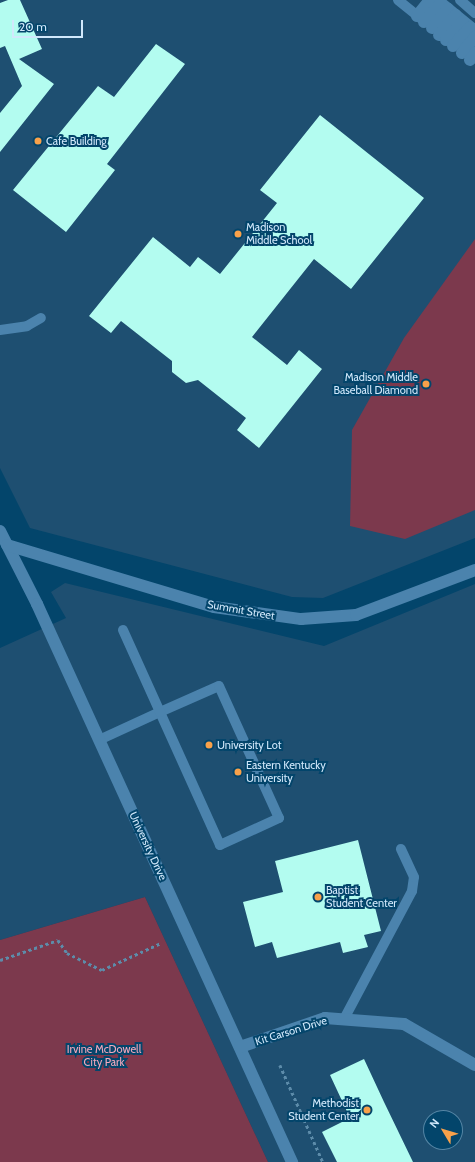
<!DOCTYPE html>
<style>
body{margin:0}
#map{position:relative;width:475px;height:1162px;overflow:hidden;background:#03456b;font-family:Cabin,sans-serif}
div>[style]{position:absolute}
.built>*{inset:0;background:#1e4f71}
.green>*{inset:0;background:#7c394d}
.building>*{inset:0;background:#b3fcf0}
.path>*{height:2.5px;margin-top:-1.25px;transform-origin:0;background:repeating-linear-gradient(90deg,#5d8caa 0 3px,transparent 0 6px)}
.service>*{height:10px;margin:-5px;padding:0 5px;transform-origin:5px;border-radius:5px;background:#4b83ad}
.minor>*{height:12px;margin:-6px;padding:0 6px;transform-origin:6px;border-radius:6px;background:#4b83ad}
.dots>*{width:11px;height:11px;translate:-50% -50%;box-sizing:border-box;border:2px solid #03456b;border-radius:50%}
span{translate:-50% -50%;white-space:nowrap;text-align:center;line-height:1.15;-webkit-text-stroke:4px #03456b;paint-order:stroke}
.poi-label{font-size:11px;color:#d1e8fb}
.left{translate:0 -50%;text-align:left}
.right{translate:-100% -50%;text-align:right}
.street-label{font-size:11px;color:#d1e8fb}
.park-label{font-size:11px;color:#f5a9bc}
.north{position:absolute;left:423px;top:1110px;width:40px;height:40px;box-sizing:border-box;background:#03456b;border:1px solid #5586a5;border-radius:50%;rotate:308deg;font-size:11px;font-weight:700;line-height:16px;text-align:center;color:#d1e8fb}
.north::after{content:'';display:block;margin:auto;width:14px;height:18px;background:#f8a14a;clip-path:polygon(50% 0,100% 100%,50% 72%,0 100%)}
.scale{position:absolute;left:12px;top:20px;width:71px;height:18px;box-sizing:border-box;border:2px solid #d1e8fb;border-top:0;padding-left:5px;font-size:12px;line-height:14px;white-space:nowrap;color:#d1e8fb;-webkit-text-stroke:3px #03456b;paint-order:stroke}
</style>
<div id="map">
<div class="built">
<i style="clip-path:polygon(0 0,475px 0,475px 538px,323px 598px,292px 597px,30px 528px,0 468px)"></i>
<i style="clip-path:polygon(evenodd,65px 583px,324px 646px,475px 584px,475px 1162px,268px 1162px,145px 897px,0 940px,0 648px,66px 618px,51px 592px,65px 583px,431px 1118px,455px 1118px,455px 1142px,431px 1142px,431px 1118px)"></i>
</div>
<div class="green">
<i style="clip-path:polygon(475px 239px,475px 510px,405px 539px,350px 526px,352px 430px,404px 338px)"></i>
<i style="clip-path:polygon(145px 897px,268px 1162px,0 1162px,0 940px)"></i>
</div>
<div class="building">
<i style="clip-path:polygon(8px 0,20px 0,42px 49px,19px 59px,54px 84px,0 152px,0 113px,22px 86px,5px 46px,0 48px,0 3px)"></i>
<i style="clip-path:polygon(156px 44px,185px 64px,107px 164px,115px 170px,66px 232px,13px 190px,98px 86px,114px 97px)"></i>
<i style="clip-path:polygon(320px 115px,424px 198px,351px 289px,314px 259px,252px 337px,287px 365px,299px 350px,322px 369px,259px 448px,237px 430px,246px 418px,198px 380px,186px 383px,172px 372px,172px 361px,121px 321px,111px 333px,89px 316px,153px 237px,190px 267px,198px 257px,220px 274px,277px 203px,260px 190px)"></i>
<i style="clip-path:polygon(358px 840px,381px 931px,364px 935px,368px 947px,343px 953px,340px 942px,277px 958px,272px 942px,255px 947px,243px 902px,283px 892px,275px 861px)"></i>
<i style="clip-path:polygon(364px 1059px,384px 1102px,413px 1162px,337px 1162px,322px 1132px,350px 1118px,330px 1075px)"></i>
</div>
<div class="path">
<i style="left:0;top:960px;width:61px;rotate:-19deg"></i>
<i style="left:58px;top:940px;width:16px;rotate:55deg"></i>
<i style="left:67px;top:953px;width:39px;rotate:26deg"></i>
<i style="left:102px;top:970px;width:65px;rotate:-24.6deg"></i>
<i style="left:280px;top:1065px;width:106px;rotate:66.1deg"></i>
</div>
<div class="service">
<i style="left:398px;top:0;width:32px;rotate:39deg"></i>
<i style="left:460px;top:0;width:20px;rotate:41deg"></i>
<i style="left:0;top:330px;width:27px;rotate:-8deg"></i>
<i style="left:27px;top:326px;width:16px;rotate:-30deg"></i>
<i style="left:99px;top:740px;width:67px;rotate:-24.7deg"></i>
<i style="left:160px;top:712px;width:64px;rotate:-23.8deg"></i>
<i style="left:219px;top:686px;width:145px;rotate:65.6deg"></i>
<i style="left:279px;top:818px;width:65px;rotate:155.4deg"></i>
<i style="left:220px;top:845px;width:146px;rotate:-114.3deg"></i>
<i style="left:160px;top:712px;width:90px;rotate:-114.3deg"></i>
<i style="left:344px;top:1019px;width:145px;rotate:-62deg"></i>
<i style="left:412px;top:891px;width:14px;rotate:-82deg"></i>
<i style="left:414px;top:877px;width:31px;rotate:-115deg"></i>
</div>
<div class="minor">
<i style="left:437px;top:0;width:49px;rotate:39.2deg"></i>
<i style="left:417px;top:16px;width:21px;rotate:-51deg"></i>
<i style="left:424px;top:22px;width:25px;rotate:-48deg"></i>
<i style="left:432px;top:28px;width:25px;rotate:-50deg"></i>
<i style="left:439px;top:35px;width:26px;rotate:-50deg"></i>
<i style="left:446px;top:40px;width:25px;rotate:-48deg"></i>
<i style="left:453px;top:46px;width:25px;rotate:-48deg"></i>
<i style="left:462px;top:53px;width:21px;rotate:-51deg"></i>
<i style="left:470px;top:60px;width:9px;rotate:-54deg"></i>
<i style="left:0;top:531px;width:82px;rotate:63.1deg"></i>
<i style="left:37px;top:604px;width:614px;rotate:65.44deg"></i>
<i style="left:7px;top:545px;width:216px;rotate:16.7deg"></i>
<i style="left:214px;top:607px;width:88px;rotate:7.9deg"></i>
<i style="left:301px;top:619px;width:55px;rotate:-4.2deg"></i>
<i style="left:356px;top:615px;width:127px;rotate:-20.7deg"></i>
<i style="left:240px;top:1047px;width:90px;rotate:-18.8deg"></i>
<i style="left:325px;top:1018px;width:79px;rotate:4.3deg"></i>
<i style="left:404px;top:1024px;width:82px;rotate:30deg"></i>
</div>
<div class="dots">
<i style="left:38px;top:141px;background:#f8a14a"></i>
<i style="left:238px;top:234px;background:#f8a14a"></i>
<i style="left:426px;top:384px;background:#f8a14a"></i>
<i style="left:209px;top:745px;background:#f8a14a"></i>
<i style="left:238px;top:772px;background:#f8a14a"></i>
<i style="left:318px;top:897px;background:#f8a14a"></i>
<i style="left:367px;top:1110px;background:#f8a14a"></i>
</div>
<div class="poi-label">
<span class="left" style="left:46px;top:141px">Cafe Building</span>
<span class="left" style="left:246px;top:234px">Madison<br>Middle School</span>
<span class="right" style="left:418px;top:384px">Madison Middle<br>Baseball Diamond</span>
<span class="left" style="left:217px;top:745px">University Lot</span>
<span class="left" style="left:246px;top:772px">Eastern Kentucky<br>University</span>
<span class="left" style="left:326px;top:897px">Baptist<br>Student Center</span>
<span class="right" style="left:359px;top:1110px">Methodist<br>Student Center</span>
</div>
<div class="street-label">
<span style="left:241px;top:610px;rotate:10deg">Summit Street</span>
<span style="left:148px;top:846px;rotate:65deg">University Drive</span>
<span style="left:291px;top:1031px;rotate:-17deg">Kit Carson Drive</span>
</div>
<div class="park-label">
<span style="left:104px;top:1056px">Irvine McDowell<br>City Park</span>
</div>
<div class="north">N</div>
<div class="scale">20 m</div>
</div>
